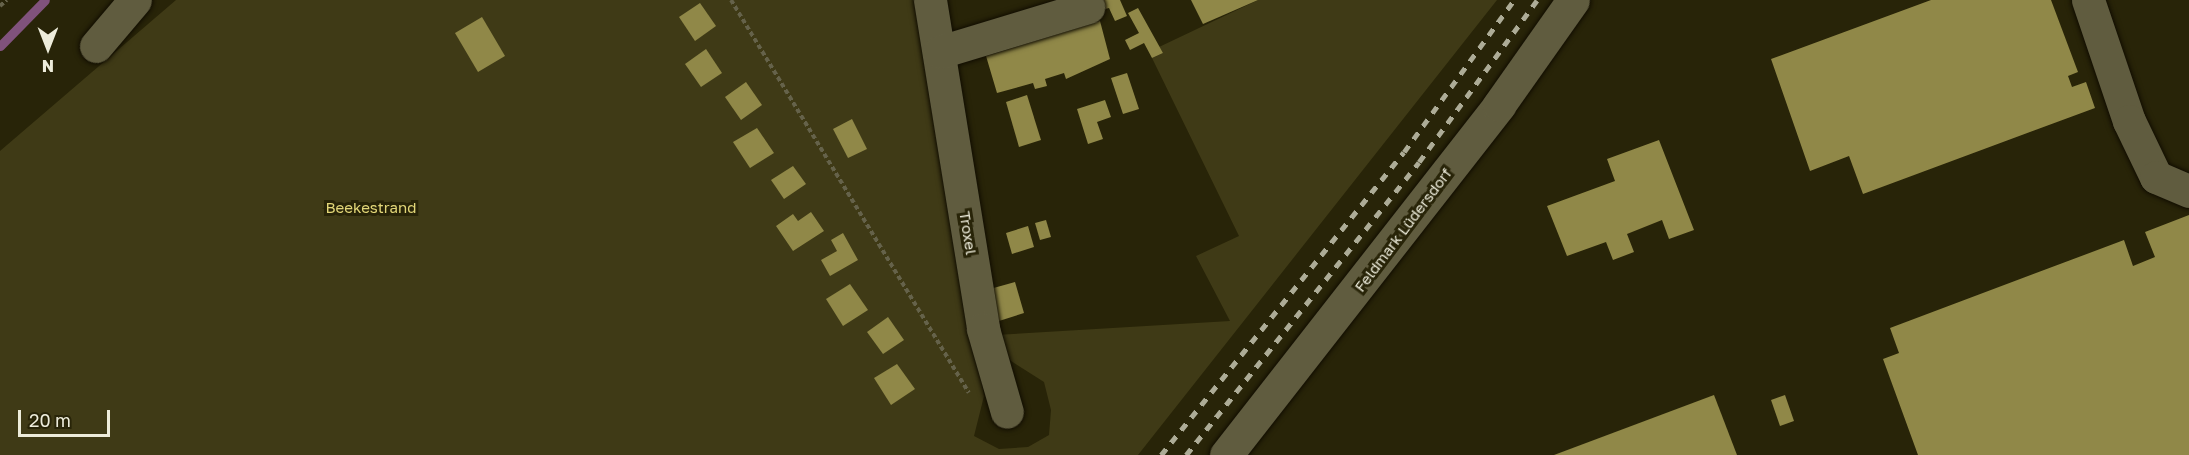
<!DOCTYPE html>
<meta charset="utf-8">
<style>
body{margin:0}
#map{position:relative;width:2189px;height:455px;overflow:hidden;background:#282408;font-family:"Golos Text",sans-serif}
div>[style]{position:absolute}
.green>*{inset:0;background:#3f3a16}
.stream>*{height:9px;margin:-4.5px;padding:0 4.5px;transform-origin:4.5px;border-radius:4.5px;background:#80527c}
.building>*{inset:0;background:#908848}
.path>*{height:4px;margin-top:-2px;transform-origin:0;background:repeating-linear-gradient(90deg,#65624a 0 4.5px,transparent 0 7.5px)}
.roads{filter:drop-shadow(0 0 2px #110d00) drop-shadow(0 0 2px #110d00)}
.minor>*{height:33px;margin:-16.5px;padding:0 16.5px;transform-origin:16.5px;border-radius:16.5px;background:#605c3f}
.rail>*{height:4.5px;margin-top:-2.25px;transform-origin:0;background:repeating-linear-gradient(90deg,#adac97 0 8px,transparent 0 16px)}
span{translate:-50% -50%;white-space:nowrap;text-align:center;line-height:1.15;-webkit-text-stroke:6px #282408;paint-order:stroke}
.park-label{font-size:15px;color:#e2d678}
.street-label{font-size:15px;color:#edecdb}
.north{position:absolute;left:18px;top:18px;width:60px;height:60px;-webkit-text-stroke:4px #282408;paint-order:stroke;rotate:180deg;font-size:16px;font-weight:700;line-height:24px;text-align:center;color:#edecdb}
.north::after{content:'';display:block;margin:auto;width:21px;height:27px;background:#edecdb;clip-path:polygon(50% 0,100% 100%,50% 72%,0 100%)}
.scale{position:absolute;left:18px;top:410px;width:92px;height:27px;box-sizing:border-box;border:3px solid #edecdb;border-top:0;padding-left:8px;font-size:18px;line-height:21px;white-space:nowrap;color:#edecdb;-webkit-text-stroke:4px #282408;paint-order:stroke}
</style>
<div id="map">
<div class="green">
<i style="clip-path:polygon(176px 0,916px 0,984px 396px,974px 436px,999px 449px,1028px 447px,1049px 435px,1051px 410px,1044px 382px,1011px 361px,995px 335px,1230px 321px,1196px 256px,1239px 236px,1152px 58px,1163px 53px,1159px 47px,1258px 0,1497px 0,1138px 455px,0 455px,0 151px)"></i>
</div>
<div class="stream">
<i style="left:0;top:46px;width:64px;rotate:-45.6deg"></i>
</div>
<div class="building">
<i style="clip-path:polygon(1091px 0,1120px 0,1127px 16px,1115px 21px,1109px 8px,1093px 12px)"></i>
<i style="clip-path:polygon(1191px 0,1258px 0,1203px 24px)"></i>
<i style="clip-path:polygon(1931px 0,2051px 0,2078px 72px,2068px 76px,2072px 87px,2086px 82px,2095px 108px,1863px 194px,1849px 156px,1810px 171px,1771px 59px)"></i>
<i style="clip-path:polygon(700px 3px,716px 26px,695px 41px,679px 17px)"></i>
<i style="clip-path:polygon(1138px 8px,1163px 53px,1152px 58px,1144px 43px,1130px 50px,1125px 40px,1139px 33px,1128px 13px)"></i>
<i style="clip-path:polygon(482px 17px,505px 56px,478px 72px,455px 33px)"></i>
<i style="clip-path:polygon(1100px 21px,1110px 59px,1066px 79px,1064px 73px,1045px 79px,1047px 86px,1035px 89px,1033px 83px,997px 93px,986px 56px)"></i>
<i style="clip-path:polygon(706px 49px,722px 73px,701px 87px,685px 64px)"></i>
<i style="clip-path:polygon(1127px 73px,1139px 109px,1123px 114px,1111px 78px)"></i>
<i style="clip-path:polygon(746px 82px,762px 105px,741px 120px,725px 97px)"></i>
<i style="clip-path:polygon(1027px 95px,1041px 140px,1019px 147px,1006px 102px)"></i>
<i style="clip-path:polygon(1105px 100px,1111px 117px,1097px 122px,1103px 139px,1088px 144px,1077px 109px)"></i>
<i style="clip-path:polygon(852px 119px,867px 149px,848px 158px,833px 129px)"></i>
<i style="clip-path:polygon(757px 128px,774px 153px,750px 168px,733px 142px)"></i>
<i style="clip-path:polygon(1659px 140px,1694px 230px,1669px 239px,1662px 220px,1627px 234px,1634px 252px,1613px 260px,1606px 242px,1567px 256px,1547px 206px,1615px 181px,1607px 159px)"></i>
<i style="clip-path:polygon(793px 166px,806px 184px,784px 199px,771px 180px)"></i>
<i style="clip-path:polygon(811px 212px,824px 231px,793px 251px,776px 226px,793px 214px,798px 221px)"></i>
<i style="clip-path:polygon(2189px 215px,2189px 455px,1918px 455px,1883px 359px,1899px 353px,1890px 328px,2124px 240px,2133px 266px,2155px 257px,2145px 232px)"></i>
<i style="clip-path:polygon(1046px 220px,1051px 237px,1040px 240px,1035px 223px)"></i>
<i style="clip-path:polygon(1028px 226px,1034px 247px,1012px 254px,1006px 233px)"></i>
<i style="clip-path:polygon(843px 233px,858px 260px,830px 276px,821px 260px,837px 251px,831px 240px)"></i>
<i style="clip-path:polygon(1015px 282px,1024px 313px,999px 321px,990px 289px)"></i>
<i style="clip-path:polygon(850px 284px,868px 310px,843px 326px,826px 299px)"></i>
<i style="clip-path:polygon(888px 317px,904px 340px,883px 354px,867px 332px)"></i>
<i style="clip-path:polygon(897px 364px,915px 389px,891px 405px,874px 378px)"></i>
<i style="clip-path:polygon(1714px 395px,1737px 455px,1554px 455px)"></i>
<i style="clip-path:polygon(1785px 395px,1794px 421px,1780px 426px,1771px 400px)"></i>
</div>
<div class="path">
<i style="left:731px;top:0;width:459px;rotate:58.8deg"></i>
<i style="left:0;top:6px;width:9px;rotate:-41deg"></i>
</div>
<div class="roads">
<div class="minor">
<i style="left:930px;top:0;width:333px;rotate:80.8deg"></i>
<i style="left:983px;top:329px;width:86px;rotate:73.9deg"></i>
<i style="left:2088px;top:0;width:128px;rotate:71.3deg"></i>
<i style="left:2129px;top:121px;width:62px;rotate:64.3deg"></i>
<i style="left:2156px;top:177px;width:36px;rotate:23deg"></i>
<i style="left:96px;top:46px;width:60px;rotate:-49.7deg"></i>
<i style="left:940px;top:52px;width:155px;rotate:-16.9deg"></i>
<i style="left:1226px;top:455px;width:444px;rotate:-52deg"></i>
<i style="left:1499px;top:105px;width:128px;rotate:-54.8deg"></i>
</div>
</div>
<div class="rail">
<i style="left:1161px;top:455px;width:388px;rotate:-51.3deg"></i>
<i style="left:1404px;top:152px;width:188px;rotate:-54.1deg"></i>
<i style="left:1186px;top:455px;width:374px;rotate:-51.5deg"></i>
<i style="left:1419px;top:162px;width:200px;rotate:-53.9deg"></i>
</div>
<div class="park-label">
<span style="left:371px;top:208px">Beekestrand</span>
</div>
<div class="street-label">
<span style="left:1403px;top:230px;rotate:-53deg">Feldmark Lüdersdorf</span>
<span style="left:968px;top:233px;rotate:81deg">Troxel</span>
</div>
<div class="north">N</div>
<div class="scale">20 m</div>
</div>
